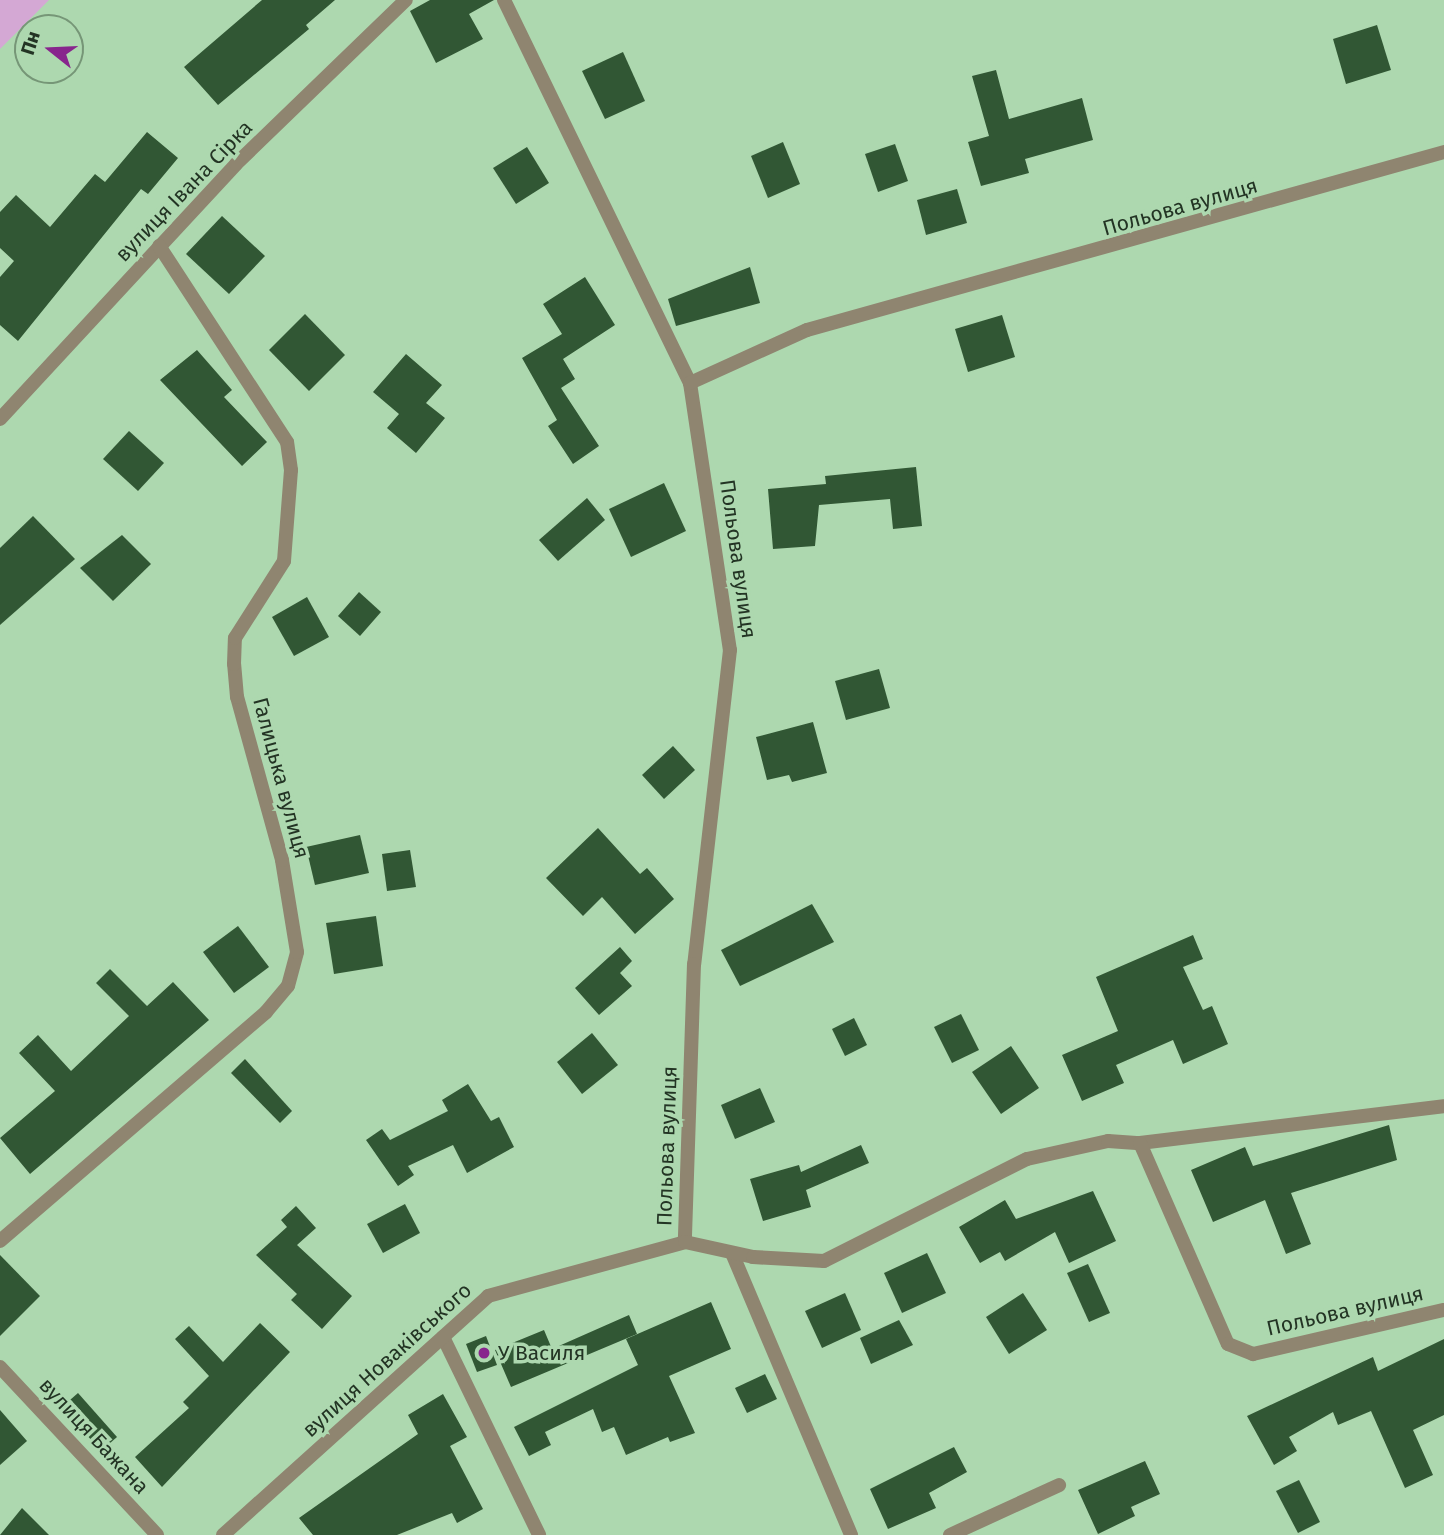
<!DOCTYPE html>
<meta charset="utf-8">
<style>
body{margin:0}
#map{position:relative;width:1444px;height:1535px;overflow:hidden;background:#add8af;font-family:"Fira Sans",sans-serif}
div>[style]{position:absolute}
.green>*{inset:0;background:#d4a8d4}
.building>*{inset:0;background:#315734}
.street>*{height:14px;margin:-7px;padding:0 7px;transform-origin:7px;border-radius:7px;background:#8f8570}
.dots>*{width:19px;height:19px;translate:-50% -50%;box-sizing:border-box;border:4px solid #add8af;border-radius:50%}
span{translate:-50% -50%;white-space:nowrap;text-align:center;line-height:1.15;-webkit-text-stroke:7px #add8af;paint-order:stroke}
.street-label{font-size:21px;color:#233424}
.poi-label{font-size:21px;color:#233424}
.left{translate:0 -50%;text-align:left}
.north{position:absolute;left:14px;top:14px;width:70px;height:70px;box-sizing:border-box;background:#add8af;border:2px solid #769677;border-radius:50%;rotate:288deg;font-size:19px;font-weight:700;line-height:28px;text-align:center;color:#233424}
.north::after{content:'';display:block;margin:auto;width:24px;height:32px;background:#88258d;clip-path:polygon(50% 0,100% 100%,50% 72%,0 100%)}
</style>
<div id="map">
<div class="green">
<i style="clip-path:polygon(0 0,49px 0,0 49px)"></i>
</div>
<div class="building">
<i style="clip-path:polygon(262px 0,335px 0,306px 25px,309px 29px,218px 105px,184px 67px)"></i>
<i style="clip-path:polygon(430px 0,494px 0,469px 14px,483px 39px,436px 63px,410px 11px)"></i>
<i style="clip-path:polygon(1377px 25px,1391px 70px,1346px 84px,1333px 39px)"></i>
<i style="clip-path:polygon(623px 52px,645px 101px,605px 119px,582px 71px)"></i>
<i style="clip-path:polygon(996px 70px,1009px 119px,1082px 98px,1093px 140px,1025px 159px,1029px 173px,981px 186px,968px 142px,989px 136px,972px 76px)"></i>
<i style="clip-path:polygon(147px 132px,178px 158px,148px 194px,141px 189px,18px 341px,0 325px,0 277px,14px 261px,0 248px,0 212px,16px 195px,50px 227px,95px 174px,105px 182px)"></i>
<i style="clip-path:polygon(783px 142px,800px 184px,768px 198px,751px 156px)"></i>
<i style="clip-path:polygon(895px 144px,908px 181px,878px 192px,865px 154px)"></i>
<i style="clip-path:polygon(527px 147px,549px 183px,516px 204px,493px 168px)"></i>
<i style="clip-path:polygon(957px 189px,967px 223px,926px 235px,917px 200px)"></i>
<i style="clip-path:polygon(222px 216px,265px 256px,229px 294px,186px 254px)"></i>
<i style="clip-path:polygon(750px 267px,760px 303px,676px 326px,668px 299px)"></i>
<i style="clip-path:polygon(585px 277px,615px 325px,563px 359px,575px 379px,561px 388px,599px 446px,573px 464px,548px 426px,557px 420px,522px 358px,562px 334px,543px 304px)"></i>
<i style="clip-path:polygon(305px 314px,345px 355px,309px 391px,269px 350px)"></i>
<i style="clip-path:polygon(1002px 315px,1015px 357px,968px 372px,955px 329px)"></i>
<i style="clip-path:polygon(197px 350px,232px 390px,224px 397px,267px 442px,242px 466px,160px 380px)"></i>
<i style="clip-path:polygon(406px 354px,442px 385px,426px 403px,445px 418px,416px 453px,387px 428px,399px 414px,373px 392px)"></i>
<i style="clip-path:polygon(129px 431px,164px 463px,138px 491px,103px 459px)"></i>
<i style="clip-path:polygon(916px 467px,922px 526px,893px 529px,890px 499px,819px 505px,815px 546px,773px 549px,768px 489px,826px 484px,825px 476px)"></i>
<i style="clip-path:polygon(664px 483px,686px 531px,631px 557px,609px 509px)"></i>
<i style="clip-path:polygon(587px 498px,605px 520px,558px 561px,539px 540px)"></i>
<i style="clip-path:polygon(33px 516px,75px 559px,0 625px,0 548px)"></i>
<i style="clip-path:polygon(122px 535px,151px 564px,113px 601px,80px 568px)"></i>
<i style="clip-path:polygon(359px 592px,381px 612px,360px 636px,338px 616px)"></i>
<i style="clip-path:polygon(307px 597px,329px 637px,294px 656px,272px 617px)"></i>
<i style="clip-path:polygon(879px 669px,890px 708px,846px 720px,835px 681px)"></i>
<i style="clip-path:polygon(813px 722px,827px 773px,792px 782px,789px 775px,767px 780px,756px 737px)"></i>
<i style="clip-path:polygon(673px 746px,695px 770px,664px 799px,642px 775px)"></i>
<i style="clip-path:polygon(598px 828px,640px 874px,647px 868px,674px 899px,635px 934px,602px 897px,583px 916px,546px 878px)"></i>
<i style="clip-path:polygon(360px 835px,369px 873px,315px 885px,306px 847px)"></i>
<i style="clip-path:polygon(410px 850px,416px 887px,387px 891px,382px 854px)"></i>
<i style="clip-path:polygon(812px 904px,834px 942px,740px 986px,721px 950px)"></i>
<i style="clip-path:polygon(376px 916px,383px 966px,334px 974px,326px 923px)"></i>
<i style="clip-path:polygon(238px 926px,269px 967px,234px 993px,203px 952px)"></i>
<i style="clip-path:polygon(1193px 935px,1203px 959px,1183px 967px,1203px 1010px,1212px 1006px,1228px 1044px,1183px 1064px,1173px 1040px,1116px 1065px,1124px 1083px,1082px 1101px,1062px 1055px,1118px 1031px,1096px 977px)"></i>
<i style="clip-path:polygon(620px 947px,632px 961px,620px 973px,632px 986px,599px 1015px,575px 988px)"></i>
<i style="clip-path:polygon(110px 969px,147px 1006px,173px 982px,209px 1020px,30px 1174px,0 1138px,55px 1091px,19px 1053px,38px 1035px,71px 1071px,129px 1016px,96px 983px)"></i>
<i style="clip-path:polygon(961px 1014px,979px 1050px,952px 1063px,934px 1027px)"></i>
<i style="clip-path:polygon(854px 1018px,867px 1045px,845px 1056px,832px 1029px)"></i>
<i style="clip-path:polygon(592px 1033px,618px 1065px,582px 1094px,557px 1062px)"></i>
<i style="clip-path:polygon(1011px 1046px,1039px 1088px,1001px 1114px,972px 1072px)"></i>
<i style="clip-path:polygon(245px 1059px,292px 1111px,280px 1123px,231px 1073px)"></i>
<i style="clip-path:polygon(468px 1084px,491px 1121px,499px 1117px,514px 1147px,467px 1173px,453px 1145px,408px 1166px,414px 1175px,398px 1186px,366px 1140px,382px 1129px,390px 1140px,448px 1111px,442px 1100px)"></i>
<i style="clip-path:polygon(760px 1088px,775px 1122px,735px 1139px,721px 1105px)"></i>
<i style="clip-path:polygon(1389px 1125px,1397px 1160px,1291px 1193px,1311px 1244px,1286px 1254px,1265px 1200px,1213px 1222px,1191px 1170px,1245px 1147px,1253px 1166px)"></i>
<i style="clip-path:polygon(861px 1145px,869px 1163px,806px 1190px,811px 1207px,763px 1221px,750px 1179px,799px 1165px,801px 1172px)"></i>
<i style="clip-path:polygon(1093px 1191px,1116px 1241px,1069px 1263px,1055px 1232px,1005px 1261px,1000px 1252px,980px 1263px,959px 1227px,1005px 1200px,1016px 1219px)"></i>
<i style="clip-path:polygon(405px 1204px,420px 1233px,383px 1253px,367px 1224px)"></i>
<i style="clip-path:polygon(296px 1206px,316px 1228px,297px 1245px,352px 1296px,322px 1329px,291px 1300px,297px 1294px,256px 1255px,287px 1227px,281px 1220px)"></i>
<i style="clip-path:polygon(927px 1253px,946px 1293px,902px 1313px,884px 1273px)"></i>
<i style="clip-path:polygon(0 1255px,40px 1296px,0 1336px)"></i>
<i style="clip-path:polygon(1088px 1264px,1110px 1313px,1089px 1322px,1067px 1273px)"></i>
<i style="clip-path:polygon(845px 1293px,861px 1330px,822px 1348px,805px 1311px)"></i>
<i style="clip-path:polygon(1023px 1293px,1047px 1330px,1009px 1354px,986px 1317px)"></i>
<i style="clip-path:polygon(711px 1302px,731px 1349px,669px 1376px,695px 1433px,670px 1442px,668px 1437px,626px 1455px,614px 1427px,602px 1432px,593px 1409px,545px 1432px,551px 1445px,529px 1456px,514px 1427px,638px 1365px,626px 1339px)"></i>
<i style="clip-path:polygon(629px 1315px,637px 1334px,511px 1387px,495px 1350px,544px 1330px,552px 1349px)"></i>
<i style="clip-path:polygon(899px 1320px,913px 1345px,871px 1364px,860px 1338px)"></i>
<i style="clip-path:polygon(260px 1323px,290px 1352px,162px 1487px,135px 1457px,189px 1408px,183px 1402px,209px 1376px,175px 1339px,189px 1326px,223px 1362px)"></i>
<i style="clip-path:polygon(486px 1336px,497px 1365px,477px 1372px,466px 1344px)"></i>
<i style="clip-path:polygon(1444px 1339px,1444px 1415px,1413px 1430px,1433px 1475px,1405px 1488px,1371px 1411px,1338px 1425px,1333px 1412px,1289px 1437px,1297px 1451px,1274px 1465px,1247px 1416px,1373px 1357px,1378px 1371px)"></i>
<i style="clip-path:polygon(765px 1374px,777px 1399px,747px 1413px,735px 1388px)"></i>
<i style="clip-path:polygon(78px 1393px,117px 1437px,101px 1451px,62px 1407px)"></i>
<i style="clip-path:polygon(443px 1394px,467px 1437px,450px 1446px,483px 1509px,457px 1523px,452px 1513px,397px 1535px,313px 1535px,299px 1518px,418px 1434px,408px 1415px)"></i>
<i style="clip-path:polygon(0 1410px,27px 1441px,0 1465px)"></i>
<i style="clip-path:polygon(954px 1447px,967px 1472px,929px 1493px,936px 1508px,888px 1529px,870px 1489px)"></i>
<i style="clip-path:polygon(1145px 1461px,1160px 1494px,1131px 1507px,1135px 1516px,1098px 1534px,1078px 1490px)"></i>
<i style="clip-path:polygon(1299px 1480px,1320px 1522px,1298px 1533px,1276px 1491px)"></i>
<i style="clip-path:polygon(22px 1508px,49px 1535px,0 1535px)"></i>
</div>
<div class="street">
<i style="left:504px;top:0;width:426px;rotate:64.1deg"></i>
<i style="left:690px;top:383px;width:270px;rotate:81.5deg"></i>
<i style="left:730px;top:650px;width:316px;rotate:96.5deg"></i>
<i style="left:694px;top:964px;width:278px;rotate:91.9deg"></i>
<i style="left:690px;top:383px;width:128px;rotate:-24.4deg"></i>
<i style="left:807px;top:330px;width:661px;rotate:-15.61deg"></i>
<i style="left:0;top:419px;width:347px;rotate:-47.2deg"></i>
<i style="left:236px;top:164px;width:236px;rotate:-44deg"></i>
<i style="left:1140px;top:1143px;width:306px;rotate:-6.9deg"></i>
<i style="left:0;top:1241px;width:351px;rotate:-40.7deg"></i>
<i style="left:266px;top:1012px;width:34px;rotate:-50deg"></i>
<i style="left:288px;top:986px;width:35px;rotate:-75deg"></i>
<i style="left:297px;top:952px;width:93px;rotate:-99.3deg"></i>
<i style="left:282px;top:860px;width:169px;rotate:-105.4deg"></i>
<i style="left:237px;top:697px;width:33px;rotate:-95deg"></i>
<i style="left:234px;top:664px;width:26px;rotate:-88deg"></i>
<i style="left:235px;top:638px;width:91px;rotate:-57.5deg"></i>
<i style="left:284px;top:561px;width:91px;rotate:-85.6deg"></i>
<i style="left:291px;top:470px;width:28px;rotate:-98deg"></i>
<i style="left:287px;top:442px;width:234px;rotate:-123.1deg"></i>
<i style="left:732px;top:1253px;width:306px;rotate:67.1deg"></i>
<i style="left:443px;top:1337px;width:220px;rotate:64.1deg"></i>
<i style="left:0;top:1367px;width:230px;rotate:46.9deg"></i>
<i style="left:223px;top:1535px;width:357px;rotate:-42deg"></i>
<i style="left:488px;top:1296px;width:204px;rotate:-15.3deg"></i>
<i style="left:685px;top:1242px;width:70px;rotate:12.4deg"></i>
<i style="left:753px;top:1257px;width:71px;rotate:3.2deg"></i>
<i style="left:824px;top:1261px;width:227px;rotate:-26.7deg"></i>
<i style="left:1027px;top:1159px;width:83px;rotate:-12.5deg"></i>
<i style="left:1108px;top:1141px;width:32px;rotate:4deg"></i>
<i style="left:1140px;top:1143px;width:219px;rotate:66.4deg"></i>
<i style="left:1228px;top:1344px;width:27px;rotate:22deg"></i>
<i style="left:1253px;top:1354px;width:196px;rotate:-13deg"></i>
<i style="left:950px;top:1535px;width:120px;rotate:-24.6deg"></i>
</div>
<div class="dots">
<i style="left:484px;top:1353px;background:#88258d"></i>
</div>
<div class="street-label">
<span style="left:184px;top:191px;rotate:-46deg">вулиця Івана Сірка</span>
<span style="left:1180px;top:207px;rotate:-16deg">Польова вулиця</span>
<span style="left:738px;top:559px;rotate:82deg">Польова вулиця</span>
<span style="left:281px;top:778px;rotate:75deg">Галицька вулиця</span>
<span style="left:667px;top:1146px;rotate:-88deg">Польова вулиця</span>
<span style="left:1345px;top:1311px;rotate:-13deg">Польова вулиця</span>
<span style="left:387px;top:1360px;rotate:-42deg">вулиця Новаківського</span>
<span style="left:94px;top:1436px;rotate:47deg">вулиця Бажана</span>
</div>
<div class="poi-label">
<span class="left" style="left:498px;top:1353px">У Василя</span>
</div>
<div class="north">Пн</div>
</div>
